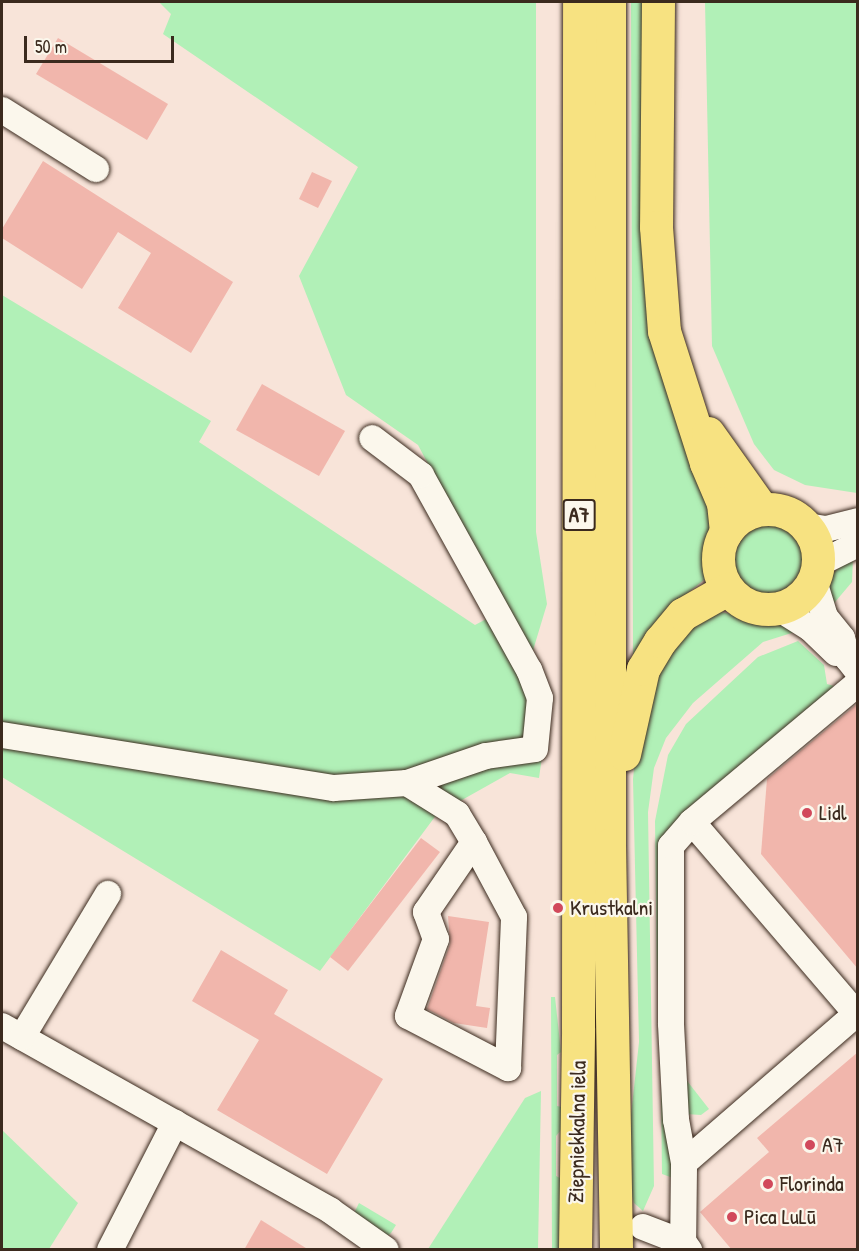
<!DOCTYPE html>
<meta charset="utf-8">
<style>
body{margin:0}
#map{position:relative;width:859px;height:1251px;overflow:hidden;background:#f8e4d9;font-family:"Patrick Hand",sans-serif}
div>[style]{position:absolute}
.green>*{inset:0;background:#b1f0b7}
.round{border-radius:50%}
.building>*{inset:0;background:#f1b6ac}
.roads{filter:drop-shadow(0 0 2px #3b2a1e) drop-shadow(0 0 2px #3b2a1e)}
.minor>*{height:26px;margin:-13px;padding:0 13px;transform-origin:13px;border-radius:13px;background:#fbf7ec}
.major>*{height:33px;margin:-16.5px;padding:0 16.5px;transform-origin:16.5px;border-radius:16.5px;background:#f7e281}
.major>.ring{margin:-16.5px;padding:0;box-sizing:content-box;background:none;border:33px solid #f7e281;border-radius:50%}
.highway>*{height:33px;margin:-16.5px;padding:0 16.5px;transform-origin:16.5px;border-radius:16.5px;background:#f7e281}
.dots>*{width:16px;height:16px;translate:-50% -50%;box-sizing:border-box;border:3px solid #fbf7ec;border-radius:50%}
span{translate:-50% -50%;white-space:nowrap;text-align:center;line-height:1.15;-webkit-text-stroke:4.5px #fbf7ec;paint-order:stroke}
.shield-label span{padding:2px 4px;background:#fbf7ec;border:2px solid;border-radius:4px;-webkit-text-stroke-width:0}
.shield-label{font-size:21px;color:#3b2a1e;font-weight:700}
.poi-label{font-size:22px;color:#3b2a1e}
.left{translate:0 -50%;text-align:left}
.street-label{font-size:22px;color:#3b2a1e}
.frame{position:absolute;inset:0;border:3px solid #3b2a1e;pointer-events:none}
.scale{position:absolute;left:24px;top:36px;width:150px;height:27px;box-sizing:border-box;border:3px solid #3b2a1e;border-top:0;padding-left:8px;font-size:18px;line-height:21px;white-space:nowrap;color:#3b2a1e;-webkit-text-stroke:4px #fbf7ec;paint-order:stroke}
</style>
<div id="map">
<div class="green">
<i style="clip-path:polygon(159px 2px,536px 2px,536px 532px,547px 604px,531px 657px,551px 694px,539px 778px,510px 773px,437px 814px,320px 971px,2px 777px,2px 295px,211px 421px,199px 442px,475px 625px,505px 609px,418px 445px,346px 395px,299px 276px,358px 167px,163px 34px,171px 14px)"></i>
<i style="clip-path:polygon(631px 2px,649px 2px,649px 311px,710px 500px,711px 525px,704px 554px,705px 579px,668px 609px,633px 658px)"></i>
<i style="clip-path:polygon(705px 2px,857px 2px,857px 493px,805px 485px,774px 470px,754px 444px,712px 346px)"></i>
<i class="round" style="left:735px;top:525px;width:70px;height:70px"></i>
<i style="clip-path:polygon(853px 556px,852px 582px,830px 608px,827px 590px,830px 576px)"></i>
<i style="clip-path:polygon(714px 611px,790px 624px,801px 630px,763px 642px,693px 703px,666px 738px,654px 768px,648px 812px,654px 1186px,643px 1211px,634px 1203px,630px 1189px,631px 1115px,639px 1042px,633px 779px,637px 738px,654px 680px,679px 637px)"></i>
<i style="clip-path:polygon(798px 641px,824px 665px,827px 684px,834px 686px,831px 691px,661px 839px,657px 988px,655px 821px,668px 755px,686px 724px,758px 657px)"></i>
<i style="clip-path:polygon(660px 996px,672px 1161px,673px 1178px,662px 1174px)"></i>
<i style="clip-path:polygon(551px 997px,555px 997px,561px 1052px,557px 1055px,557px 1106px,562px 1107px,562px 1129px,556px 1136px,556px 1176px,562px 1179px,561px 1250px,552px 1249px)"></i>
<i style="clip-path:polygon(684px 1077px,709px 1109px,701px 1115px,686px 1114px)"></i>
<i style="clip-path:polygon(541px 1091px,538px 1249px,428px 1249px,525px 1098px)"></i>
<i style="clip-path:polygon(2px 1130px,78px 1203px,49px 1249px,2px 1249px)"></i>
<i style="clip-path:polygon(359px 1203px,396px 1225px,391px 1233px,387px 1236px,354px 1213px)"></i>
</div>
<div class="building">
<i style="clip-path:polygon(58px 38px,168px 104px,147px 140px,36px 74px)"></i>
<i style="clip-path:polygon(43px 161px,233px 282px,191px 353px,118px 308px,151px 253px,118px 232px,82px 289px,2px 238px,2px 229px)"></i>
<i style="clip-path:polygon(312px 172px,332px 181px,318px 208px,299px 199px)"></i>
<i style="clip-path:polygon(262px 384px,345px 431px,319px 476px,236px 430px)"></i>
<i style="clip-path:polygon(858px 703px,858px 969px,761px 854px,767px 779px)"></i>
<i style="clip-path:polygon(421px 838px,440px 852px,348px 971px,330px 957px)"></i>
<i style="clip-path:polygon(448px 916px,489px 922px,476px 1006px,490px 1008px,487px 1028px,454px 1023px,427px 1009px,450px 944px)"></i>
<i style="clip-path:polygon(221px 950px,288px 990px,274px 1014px,383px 1079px,327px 1174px,217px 1110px,259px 1040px,192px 1001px)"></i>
<i style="clip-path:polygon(858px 1052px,858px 1250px,732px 1250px,700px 1212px,769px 1152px,757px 1138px)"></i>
<i style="clip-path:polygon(261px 1220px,309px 1250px,244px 1250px)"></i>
</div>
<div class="roads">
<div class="minor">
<i style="left:2px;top:110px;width:111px;rotate:32.1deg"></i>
<i style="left:807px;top:526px;width:19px;rotate:9deg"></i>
<i style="left:826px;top:529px;width:33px;rotate:-14deg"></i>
<i style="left:818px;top:564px;width:45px;rotate:-26.6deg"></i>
<i style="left:814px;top:581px;width:38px;rotate:73deg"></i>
<i style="left:825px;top:617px;width:27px;rotate:51deg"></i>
<i style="left:842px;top:638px;width:22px;rotate:74deg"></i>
<i style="left:848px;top:659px;width:16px;rotate:52deg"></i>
<i style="left:778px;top:608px;width:38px;rotate:32deg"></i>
<i style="left:810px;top:628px;width:36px;rotate:44deg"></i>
<i style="left:2px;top:735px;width:336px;rotate:9.1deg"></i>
<i style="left:334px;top:788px;width:73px;rotate:-3.9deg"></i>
<i style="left:407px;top:783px;width:83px;rotate:-18.9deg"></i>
<i style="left:486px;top:756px;width:49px;rotate:-8.1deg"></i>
<i style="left:535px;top:749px;width:51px;rotate:-84.4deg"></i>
<i style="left:540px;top:698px;width:30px;rotate:-111deg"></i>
<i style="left:529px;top:670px;width:223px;rotate:-119deg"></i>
<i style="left:421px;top:475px;width:61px;rotate:-142.9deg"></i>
<i style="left:407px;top:783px;width:59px;rotate:31.8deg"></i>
<i style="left:457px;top:814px;width:33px;rotate:59deg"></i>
<i style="left:474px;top:842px;width:85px;rotate:124.4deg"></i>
<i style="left:426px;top:912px;width:29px;rotate:70deg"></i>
<i style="left:436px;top:939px;width:82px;rotate:110deg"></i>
<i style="left:408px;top:1016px;width:113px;rotate:27.5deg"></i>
<i style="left:508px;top:1068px;width:151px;rotate:-87.7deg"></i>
<i style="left:514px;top:917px;width:85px;rotate:-118.1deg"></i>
<i style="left:692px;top:822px;width:255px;rotate:49.4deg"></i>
<i style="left:2px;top:1026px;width:377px;rotate:29.3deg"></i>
<i style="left:331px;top:1211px;width:67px;rotate:35.3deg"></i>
<i style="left:22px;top:1037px;width:167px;rotate:-59deg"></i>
<i style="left:684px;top:1163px;width:228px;rotate:-40.9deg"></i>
<i style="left:643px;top:1227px;width:44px;rotate:21.3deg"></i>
<i style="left:684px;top:1243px;width:9px;rotate:54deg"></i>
<i style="left:110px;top:1250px;width:143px;rotate:-62.9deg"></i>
<i style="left:683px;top:1250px;width:87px;rotate:-89.3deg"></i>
<i style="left:684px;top:1163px;width:44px;rotate:-100.5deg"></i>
<i style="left:676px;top:1120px;width:97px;rotate:-93deg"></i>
<i style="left:671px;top:1023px;width:177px;rotate:-90deg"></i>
<i style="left:671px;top:846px;width:32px;rotate:-49deg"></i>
<i style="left:692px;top:822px;width:217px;rotate:-39.9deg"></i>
</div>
<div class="major">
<i style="left:658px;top:2px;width:225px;rotate:90.5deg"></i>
<i style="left:656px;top:227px;width:104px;rotate:85.6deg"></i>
<i style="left:664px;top:331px;width:139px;rotate:72.3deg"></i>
<i style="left:706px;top:463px;width:43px;rotate:67deg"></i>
<i style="left:723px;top:503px;width:29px;rotate:84deg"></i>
<i style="left:708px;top:433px;width:93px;rotate:54.6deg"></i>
<i class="ring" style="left:718px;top:509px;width:67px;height:67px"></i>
</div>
<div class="highway">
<i style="left:609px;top:2px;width:843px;rotate:90deg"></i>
<i style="left:609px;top:845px;width:405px;rotate:89deg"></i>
<i style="left:624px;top:754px;width:87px;rotate:-77.4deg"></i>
<i style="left:643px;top:669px;width:33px;rotate:-59deg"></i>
<i style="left:660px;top:641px;width:35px;rotate:-50deg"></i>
<i style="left:683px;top:614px;width:51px;rotate:-29.6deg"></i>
<i style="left:575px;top:1250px;width:222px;rotate:-89.2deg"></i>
<i style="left:578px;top:1028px;width:1026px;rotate:-89.94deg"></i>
</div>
</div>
<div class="dots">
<i style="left:807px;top:813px;background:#d1495b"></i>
<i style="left:558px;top:908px;background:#d1495b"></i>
<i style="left:810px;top:1145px;background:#d1495b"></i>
<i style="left:768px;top:1184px;background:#d1495b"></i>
<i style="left:732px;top:1217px;background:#d1495b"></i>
</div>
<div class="shield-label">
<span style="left:579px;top:515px">A7</span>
</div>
<div class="poi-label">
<span class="left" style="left:819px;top:813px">Lidl</span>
<span class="left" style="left:570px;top:908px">Krustkalni</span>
<span class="left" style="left:822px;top:1145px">A7</span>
<span class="left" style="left:780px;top:1184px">Florinda</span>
<span class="left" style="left:744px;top:1217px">Pica LuLū</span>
</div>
<div class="street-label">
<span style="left:577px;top:1132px;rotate:-89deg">Ziepniekkalna iela</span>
</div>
<div class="frame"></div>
<div class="scale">50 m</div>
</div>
